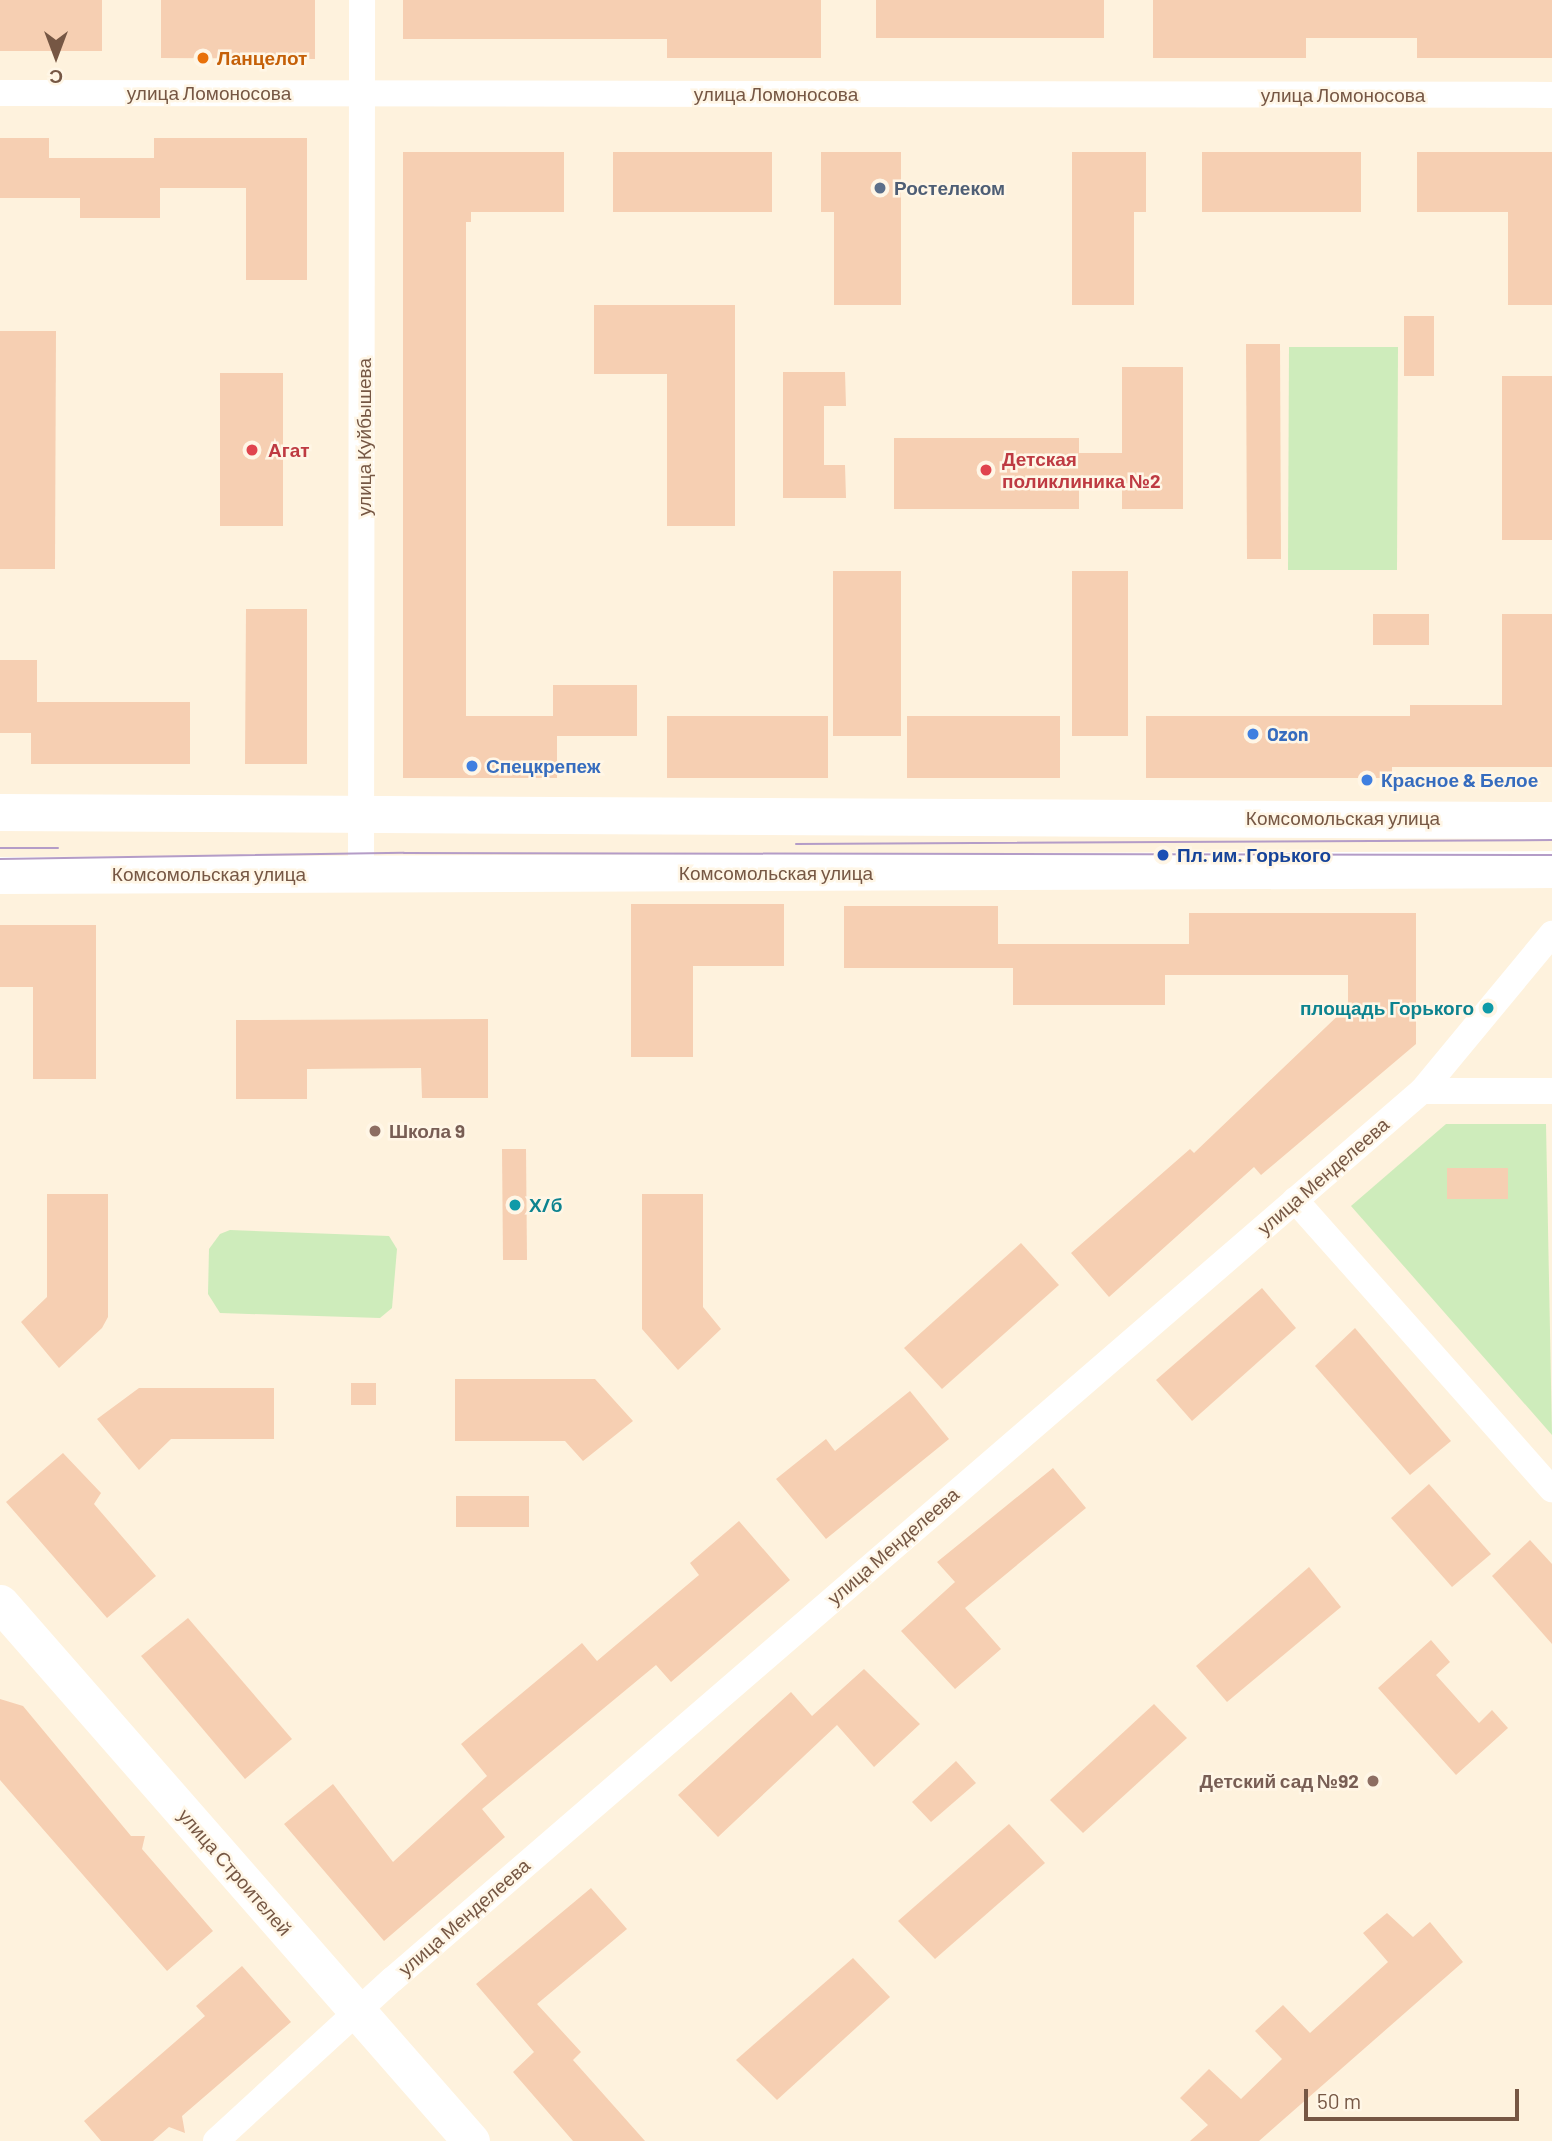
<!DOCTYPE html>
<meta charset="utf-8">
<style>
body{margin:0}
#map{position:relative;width:1552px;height:2141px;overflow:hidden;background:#fef2dd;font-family:Barlow,sans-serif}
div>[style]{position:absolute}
.green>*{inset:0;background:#ceecbb}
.building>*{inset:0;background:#f6cfb2}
.street>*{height:26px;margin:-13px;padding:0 13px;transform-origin:13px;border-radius:13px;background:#fff}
.secondary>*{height:37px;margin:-18.5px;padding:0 18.5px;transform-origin:18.5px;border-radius:18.5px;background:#fff}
.tram>*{height:2px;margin:-1px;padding:0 1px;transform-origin:1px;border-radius:1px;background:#b49cc7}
.dots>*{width:19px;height:19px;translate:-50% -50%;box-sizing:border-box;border:4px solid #fff6e6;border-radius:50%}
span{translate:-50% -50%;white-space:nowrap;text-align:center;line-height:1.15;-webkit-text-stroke:5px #fff6e6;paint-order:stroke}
.food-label{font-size:19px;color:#c56008;font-weight:700}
.left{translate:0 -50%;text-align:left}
.street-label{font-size:19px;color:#765744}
.service-label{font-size:19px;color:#4e5e75;font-weight:700}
.health-label{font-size:19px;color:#be3a42;font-weight:700}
.shop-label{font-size:19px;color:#366cbe;font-weight:700}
.transit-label{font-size:19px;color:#164399;font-weight:700}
.culture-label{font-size:19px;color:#0d838f;font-weight:700}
.right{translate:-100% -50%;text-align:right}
.education-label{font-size:19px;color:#785e54;font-weight:700}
.north{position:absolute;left:21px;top:21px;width:70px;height:70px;-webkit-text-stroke:5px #fff6e6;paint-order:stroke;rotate:180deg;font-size:19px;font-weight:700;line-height:28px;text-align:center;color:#765744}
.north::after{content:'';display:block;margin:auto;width:24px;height:32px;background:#765744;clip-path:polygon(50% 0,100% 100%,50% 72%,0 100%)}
.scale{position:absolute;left:1304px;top:2089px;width:215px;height:32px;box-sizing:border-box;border:4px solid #765744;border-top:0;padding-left:9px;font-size:21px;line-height:24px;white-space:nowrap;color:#765744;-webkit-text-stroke:5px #fff6e6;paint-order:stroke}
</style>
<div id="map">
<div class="green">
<i style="clip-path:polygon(1289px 347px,1398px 347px,1397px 570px,1288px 570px)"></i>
<i style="clip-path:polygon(1446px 1124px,1546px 1124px,1552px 1435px,1351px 1206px)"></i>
<i style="clip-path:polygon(230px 1230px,389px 1236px,397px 1249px,392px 1308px,380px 1318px,220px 1313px,208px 1294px,209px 1249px,220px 1234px)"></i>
</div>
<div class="building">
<i style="clip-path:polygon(0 0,102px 0,102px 51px,0 51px)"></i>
<i style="clip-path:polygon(161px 0,315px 0,315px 59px,161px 58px)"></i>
<i style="clip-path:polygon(403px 0,821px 0,821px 58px,667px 58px,667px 39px,403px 39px)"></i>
<i style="clip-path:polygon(876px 0,1104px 0,1104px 38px,876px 38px)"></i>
<i style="clip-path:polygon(1153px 0,1552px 0,1552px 58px,1417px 58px,1417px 38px,1306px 38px,1306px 58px,1153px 58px)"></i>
<i style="clip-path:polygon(0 138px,49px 138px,49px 158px,154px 158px,154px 138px,307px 138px,307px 280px,246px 280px,246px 188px,160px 188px,160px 218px,80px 218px,80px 198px,0 198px)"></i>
<i style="clip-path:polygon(403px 152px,564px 152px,564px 212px,471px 212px,471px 222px,466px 222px,466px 716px,553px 716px,553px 685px,637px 685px,637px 736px,557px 736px,557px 778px,403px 778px)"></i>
<i style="clip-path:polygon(613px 152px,772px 152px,772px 212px,613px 212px)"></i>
<i style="clip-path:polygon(821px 152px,901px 152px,901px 305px,834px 305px,834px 212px,821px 212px)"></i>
<i style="clip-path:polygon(1072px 152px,1146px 152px,1146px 212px,1134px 212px,1134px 305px,1072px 305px)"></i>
<i style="clip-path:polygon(1202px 152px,1361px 152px,1361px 212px,1202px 212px)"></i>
<i style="clip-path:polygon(1417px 152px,1552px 152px,1552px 305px,1508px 305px,1508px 212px,1417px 212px)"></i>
<i style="clip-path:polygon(594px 305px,735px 305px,735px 526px,667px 526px,667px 374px,594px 374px)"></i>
<i style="clip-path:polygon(1404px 316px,1434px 316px,1434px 376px,1404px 376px)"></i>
<i style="clip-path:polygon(0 331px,56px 331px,55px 569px,0 569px)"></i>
<i style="clip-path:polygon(1246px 344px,1280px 344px,1281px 559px,1247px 559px)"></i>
<i style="clip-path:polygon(1122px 367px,1183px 367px,1183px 509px,1122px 509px,1122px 488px,1079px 488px,1079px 509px,894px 509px,894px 438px,1079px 438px,1079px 453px,1122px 453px)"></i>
<i style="clip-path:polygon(783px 372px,845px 372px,846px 406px,824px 406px,824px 465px,845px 465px,846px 498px,783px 498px)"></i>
<i style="clip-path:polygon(220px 373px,283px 373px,283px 526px,220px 526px)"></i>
<i style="clip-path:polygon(1502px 376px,1552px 376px,1552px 540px,1502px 540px)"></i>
<i style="clip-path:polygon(833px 571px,901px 571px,901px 736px,833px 736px)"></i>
<i style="clip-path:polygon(1072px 571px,1128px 571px,1128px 736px,1072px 736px)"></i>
<i style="clip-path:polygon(246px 609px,307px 609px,307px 764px,245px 764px)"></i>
<i style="clip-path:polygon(1373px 614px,1429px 614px,1429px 645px,1373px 645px)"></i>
<i style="clip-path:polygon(1502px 614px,1552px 614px,1552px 767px,1392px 767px,1392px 778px,1146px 778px,1146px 716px,1410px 716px,1410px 705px,1502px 705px)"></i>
<i style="clip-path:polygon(0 660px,37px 660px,37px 702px,190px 702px,190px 764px,31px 764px,31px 733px,0 733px)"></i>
<i style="clip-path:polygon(667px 716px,828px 716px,828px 778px,667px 778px)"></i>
<i style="clip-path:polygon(907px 716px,1060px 716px,1060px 778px,907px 778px)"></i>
<i style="clip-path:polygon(631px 904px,784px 904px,784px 966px,693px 966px,693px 1057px,631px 1057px)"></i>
<i style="clip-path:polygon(844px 906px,998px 906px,998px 944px,1189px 944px,1189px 913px,1416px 913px,1416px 1044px,1261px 1175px,1254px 1167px,1109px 1297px,1071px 1253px,1190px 1149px,1194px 1153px,1348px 1006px,1348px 975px,1165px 975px,1165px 1005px,1013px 1005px,1013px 968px,844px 968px)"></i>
<i style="clip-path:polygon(0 925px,96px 925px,96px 1079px,33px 1079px,33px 987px,0 987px)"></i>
<i style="clip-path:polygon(488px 1019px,488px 1098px,422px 1098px,421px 1068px,307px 1069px,307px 1099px,236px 1099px,236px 1020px)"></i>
<i style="clip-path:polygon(502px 1149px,526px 1149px,527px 1260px,503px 1260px)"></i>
<i style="clip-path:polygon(1447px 1168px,1508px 1168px,1508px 1199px,1447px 1199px)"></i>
<i style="clip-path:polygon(47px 1194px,108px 1194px,108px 1317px,102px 1328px,59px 1368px,21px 1322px,47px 1297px)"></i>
<i style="clip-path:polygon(642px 1194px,703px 1194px,703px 1307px,721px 1329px,678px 1370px,642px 1329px)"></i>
<i style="clip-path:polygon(1021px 1243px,1059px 1285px,942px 1389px,904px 1348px)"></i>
<i style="clip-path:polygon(1262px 1288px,1296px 1328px,1192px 1421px,1156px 1380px)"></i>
<i style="clip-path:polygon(1355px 1328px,1451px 1441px,1410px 1475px,1315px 1366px)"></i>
<i style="clip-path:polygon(455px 1379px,595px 1379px,633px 1421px,583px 1461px,565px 1441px,455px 1441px)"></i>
<i style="clip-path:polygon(351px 1383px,376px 1383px,376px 1405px,351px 1405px)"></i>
<i style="clip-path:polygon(139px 1388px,274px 1388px,274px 1439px,171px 1439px,139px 1470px,97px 1419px)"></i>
<i style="clip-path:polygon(910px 1391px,949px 1439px,826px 1539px,776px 1479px,826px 1439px,835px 1451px)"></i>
<i style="clip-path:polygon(63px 1453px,101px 1493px,94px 1504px,156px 1576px,107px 1618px,6px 1502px)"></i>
<i style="clip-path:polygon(1053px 1468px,1086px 1508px,965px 1608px,1001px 1649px,955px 1689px,901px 1631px,955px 1582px,937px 1562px)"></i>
<i style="clip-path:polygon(1429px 1484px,1491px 1554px,1452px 1587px,1391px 1518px)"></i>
<i style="clip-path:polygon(456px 1496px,529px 1496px,529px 1527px,456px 1527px)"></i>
<i style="clip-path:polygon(739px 1521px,790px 1580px,671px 1682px,656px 1665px,482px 1809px,505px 1837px,384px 1941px,284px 1824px,333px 1784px,393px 1862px,487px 1776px,461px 1744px,582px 1643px,597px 1661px,699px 1575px,690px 1563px)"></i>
<i style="clip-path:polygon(1530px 1540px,1552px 1564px,1552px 1644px,1492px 1576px)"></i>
<i style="clip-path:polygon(1309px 1567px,1341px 1607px,1227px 1702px,1196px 1666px)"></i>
<i style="clip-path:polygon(188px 1618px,292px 1739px,245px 1779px,141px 1656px)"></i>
<i style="clip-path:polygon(1431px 1640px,1450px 1662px,1436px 1675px,1479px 1723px,1492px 1710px,1508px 1728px,1456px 1775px,1378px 1688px)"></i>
<i style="clip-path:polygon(864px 1669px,920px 1724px,874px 1767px,837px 1725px,718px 1837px,678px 1795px,791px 1692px,812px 1716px)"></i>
<i style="clip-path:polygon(0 1699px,23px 1706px,131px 1836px,145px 1836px,142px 1849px,213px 1931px,167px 1971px,0 1780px)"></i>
<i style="clip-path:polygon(1154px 1704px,1187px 1738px,1083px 1833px,1050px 1800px)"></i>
<i style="clip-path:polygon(956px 1761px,976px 1783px,931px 1822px,912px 1802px)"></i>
<i style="clip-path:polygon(1009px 1824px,1045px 1863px,935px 1959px,898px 1921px)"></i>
<i style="clip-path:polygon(591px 1888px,627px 1929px,537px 2004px,581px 2052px,573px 2060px,645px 2141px,573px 2141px,513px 2072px,534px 2052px,476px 1984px)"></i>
<i style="clip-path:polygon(1387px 1913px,1413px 1937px,1430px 1922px,1463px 1962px,1259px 2141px,1190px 2141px,1208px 2125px,1180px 2098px,1209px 2069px,1241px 2099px,1282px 2059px,1255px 2031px,1283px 2005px,1310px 2033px,1388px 1962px,1363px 1933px)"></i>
<i style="clip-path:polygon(853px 1958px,890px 1997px,777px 2100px,736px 2060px)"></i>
<i style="clip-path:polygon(242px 1966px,291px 2022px,182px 2116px,185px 2133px,169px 2127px,153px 2141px,101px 2141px,84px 2121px,205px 2016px,196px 2006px)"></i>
</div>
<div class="street">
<i style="left:0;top:93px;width:1552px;rotate:0.07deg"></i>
<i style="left:361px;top:874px;width:874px;rotate:-89.93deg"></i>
<i style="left:1422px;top:1091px;width:130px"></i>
<i style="left:1295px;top:1200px;width:387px;rotate:48.4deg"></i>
<i style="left:216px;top:2141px;width:239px;rotate:-42.5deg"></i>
<i style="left:392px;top:1980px;width:1361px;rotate:-40.8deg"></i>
<i style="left:1422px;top:1091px;width:204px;rotate:-50.4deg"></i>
</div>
<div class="secondary">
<i style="left:0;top:812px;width:1552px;rotate:0.3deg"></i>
<i style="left:0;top:875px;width:1552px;rotate:-0.22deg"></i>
<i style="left:0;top:1603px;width:715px;rotate:48.8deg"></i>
</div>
<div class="tram">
<i style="left:796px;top:844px;width:756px;rotate:-0.3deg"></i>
<i style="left:0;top:848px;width:58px"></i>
<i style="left:0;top:859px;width:404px;rotate:-0.9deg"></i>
<i style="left:404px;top:853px;width:1148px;rotate:0.1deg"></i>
</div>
<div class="dots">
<i style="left:203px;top:58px;background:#e8710a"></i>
<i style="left:880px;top:188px;background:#5c6f8a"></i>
<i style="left:252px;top:450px;background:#e0444e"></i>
<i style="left:986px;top:470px;background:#e0444e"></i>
<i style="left:1253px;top:734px;background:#3f7fe0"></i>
<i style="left:472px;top:766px;background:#3f7fe0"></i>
<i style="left:1367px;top:780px;background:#3f7fe0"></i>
<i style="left:1163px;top:855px;background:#1a4fb4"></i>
<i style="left:1488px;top:1008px;background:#0f9aa8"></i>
<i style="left:375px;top:1131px;background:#8d6e63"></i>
<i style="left:515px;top:1205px;background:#0f9aa8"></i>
<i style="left:1373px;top:1781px;background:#8d6e63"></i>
</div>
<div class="food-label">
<span class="left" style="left:217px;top:58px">Ланцелот</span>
</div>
<div class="street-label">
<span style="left:209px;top:93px">улица Ломоносова</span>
<span style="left:776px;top:94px">улица Ломоносова</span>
<span style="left:1343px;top:95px">улица Ломоносова</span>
<span style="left:364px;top:437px;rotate:-90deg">улица Куйбышева</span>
<span style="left:1343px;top:818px">Комсомольская улица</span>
<span style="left:776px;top:873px">Комсомольская улица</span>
<span style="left:209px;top:874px">Комсомольская улица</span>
<span style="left:1323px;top:1176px;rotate:-41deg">улица Менделеева</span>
<span style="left:893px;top:1546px;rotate:-41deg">улица Менделеева</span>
<span style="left:235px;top:1872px;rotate:49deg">улица Строителей</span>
<span style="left:464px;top:1917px;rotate:-41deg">улица Менделеева</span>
</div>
<div class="service-label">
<span class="left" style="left:894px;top:188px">Ростелеком</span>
</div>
<div class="health-label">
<span class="left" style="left:268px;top:450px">Агат</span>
<span class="left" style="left:1002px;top:470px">Детская<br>поликлиника №2</span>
</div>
<div class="shop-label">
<span class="left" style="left:1267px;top:734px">Ozon</span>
<span class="left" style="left:486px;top:766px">Спецкрепеж</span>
<span class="left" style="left:1381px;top:780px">Красное &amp; Белое</span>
</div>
<div class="transit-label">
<span class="left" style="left:1177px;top:855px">Пл. им. Горького</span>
</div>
<div class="culture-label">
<span class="right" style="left:1474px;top:1008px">площадь Горького</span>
<span class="left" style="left:529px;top:1205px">Х/б</span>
</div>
<div class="education-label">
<span class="left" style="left:389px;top:1131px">Школа 9</span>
<span class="right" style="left:1359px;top:1781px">Детский сад №92</span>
</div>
<div class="north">С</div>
<div class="scale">50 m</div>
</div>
